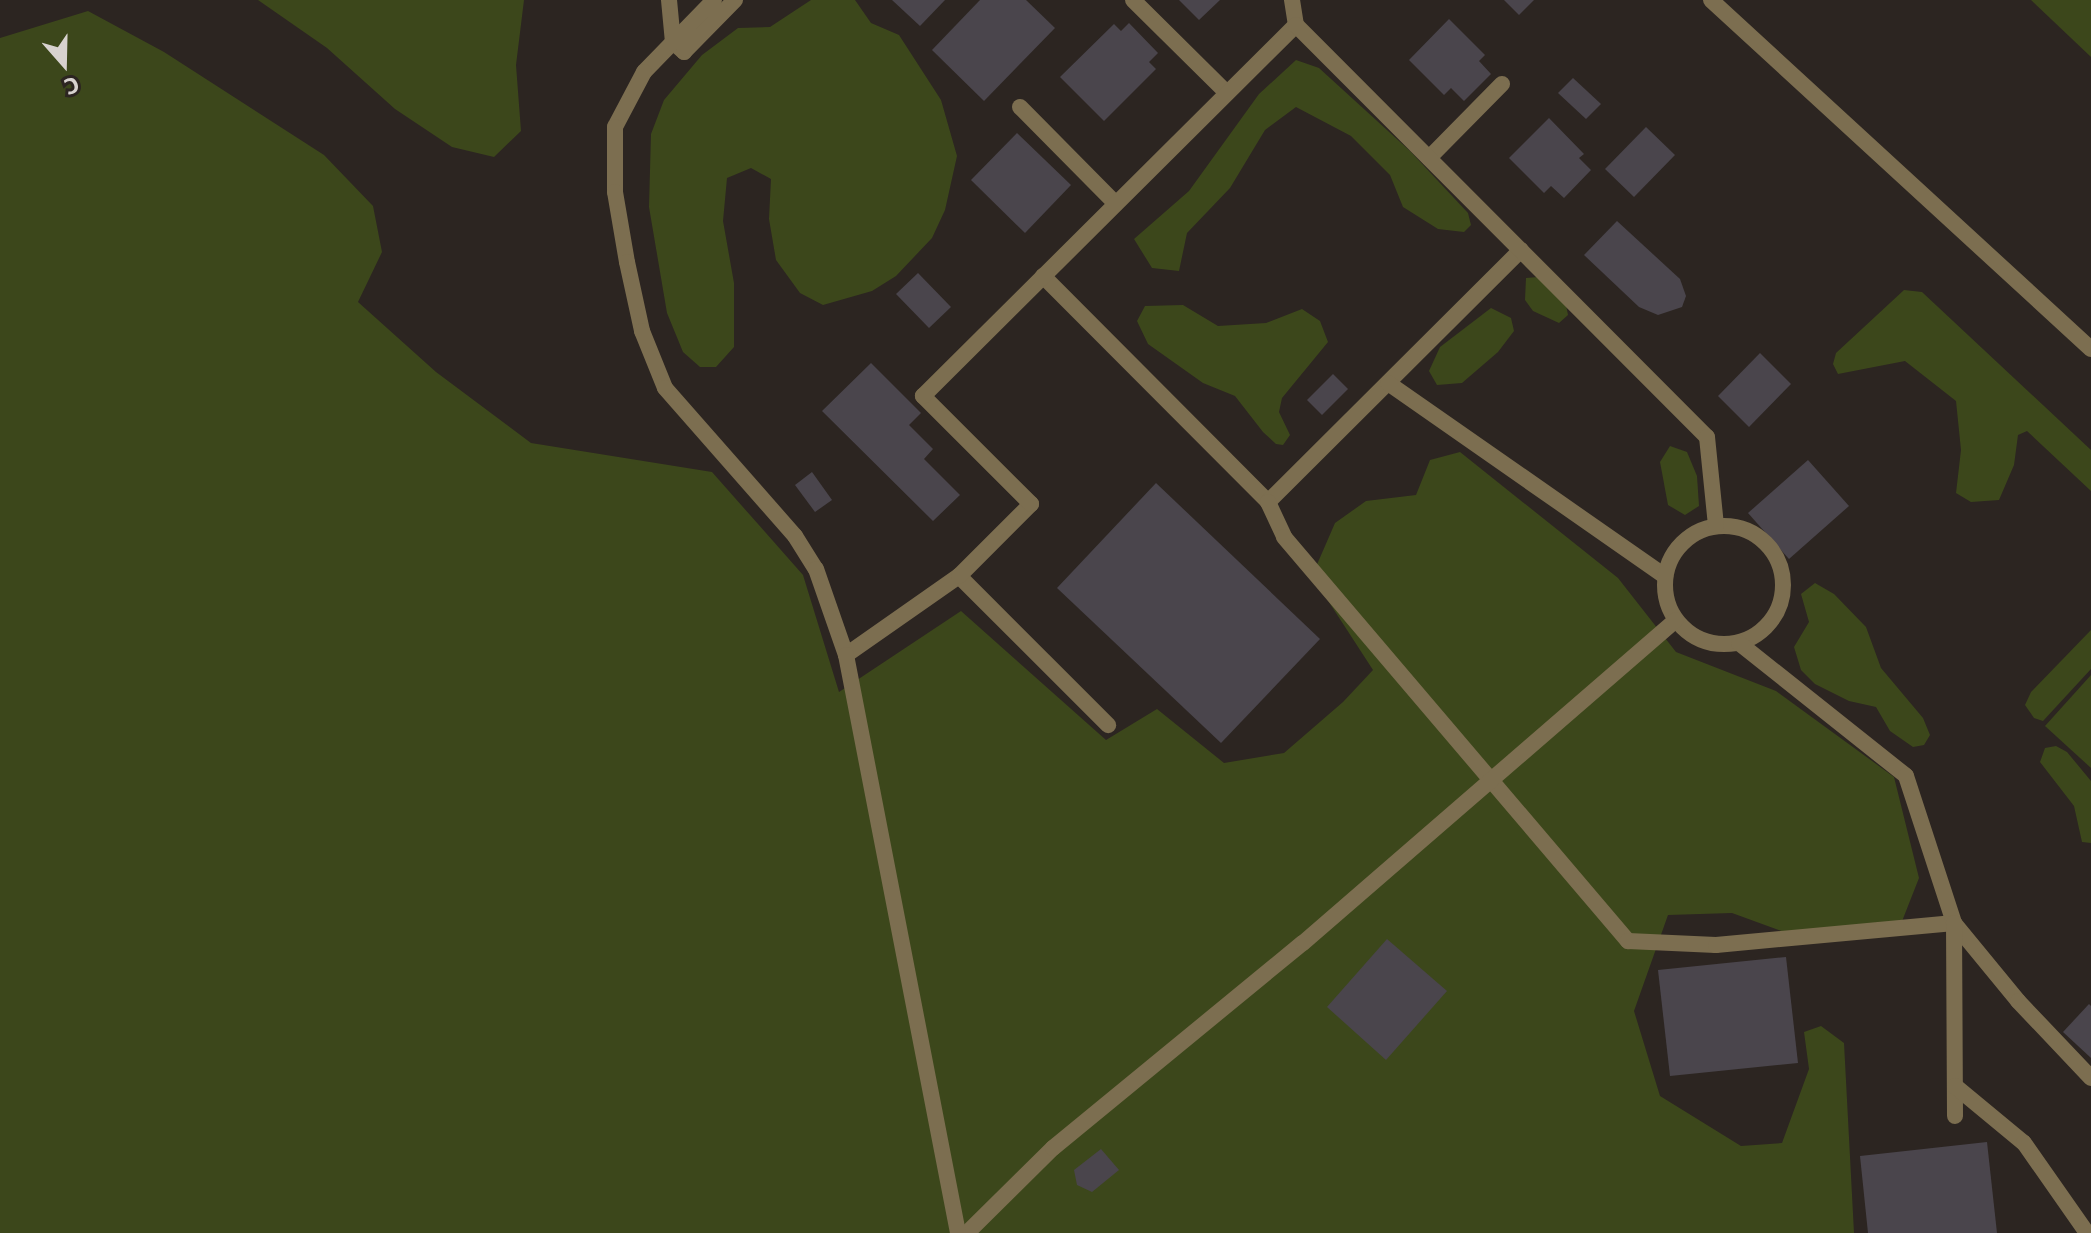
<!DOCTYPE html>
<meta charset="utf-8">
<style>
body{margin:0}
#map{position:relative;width:2091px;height:1233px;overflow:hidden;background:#2c2521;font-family:"Noto Sans",sans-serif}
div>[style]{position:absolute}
.green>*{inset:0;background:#3c471b}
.building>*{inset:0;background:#4a454c}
.service>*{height:16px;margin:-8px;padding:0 8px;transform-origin:8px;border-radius:8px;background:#7c6e50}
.service>.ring{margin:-8px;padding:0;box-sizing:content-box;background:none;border:16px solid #7c6e50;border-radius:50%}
.minor>*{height:16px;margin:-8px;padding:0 8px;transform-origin:8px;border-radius:8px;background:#7c6e50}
span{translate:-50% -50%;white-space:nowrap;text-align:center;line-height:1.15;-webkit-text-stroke:6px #2c2521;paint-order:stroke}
.north{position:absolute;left:24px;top:24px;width:80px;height:80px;-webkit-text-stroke:6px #2c2521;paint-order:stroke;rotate:160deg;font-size:22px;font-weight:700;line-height:32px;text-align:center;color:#d7d2cf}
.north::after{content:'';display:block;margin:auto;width:28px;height:36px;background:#d7d2cf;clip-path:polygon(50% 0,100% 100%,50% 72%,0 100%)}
</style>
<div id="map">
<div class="green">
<i style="clip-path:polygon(258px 0,524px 0,516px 65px,521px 131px,494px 157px,452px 147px,395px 109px,327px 48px)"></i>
<i style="clip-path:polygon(811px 0,855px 0,871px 23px,899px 35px,941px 100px,957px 156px,945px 210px,932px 238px,896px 276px,872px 291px,823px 305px,800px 293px,776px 260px,769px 219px,771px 179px,751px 168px,727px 178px,723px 221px,734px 283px,734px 347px,716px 367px,700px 367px,683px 352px,667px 313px,649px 207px,651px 134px,664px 100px,702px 55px,738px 28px,770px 27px)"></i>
<i style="clip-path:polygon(2031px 0,2091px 0,2091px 57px)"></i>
<i style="clip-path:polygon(88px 11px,164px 52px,324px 155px,373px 206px,382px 252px,358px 302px,436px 372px,531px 443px,712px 472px,803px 575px,839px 692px,961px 611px,1106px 740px,1157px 709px,1224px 763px,1284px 753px,1343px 702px,1373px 670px,1312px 576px,1335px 523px,1366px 501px,1416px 495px,1430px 460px,1460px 452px,1618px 578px,1676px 652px,1776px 691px,1894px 777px,1919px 878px,1897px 934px,1814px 943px,1732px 913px,1668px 915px,1634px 1011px,1660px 1096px,1741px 1146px,1782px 1143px,1809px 1069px,1804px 1032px,1821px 1026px,1844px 1043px,1854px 1233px,0 1233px,0 38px)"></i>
<i style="clip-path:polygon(1296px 60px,1319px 68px,1410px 151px,1468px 213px,1471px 225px,1464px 232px,1438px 229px,1403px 207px,1390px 175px,1351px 136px,1296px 107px,1265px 130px,1230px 188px,1187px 233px,1179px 271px,1152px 268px,1134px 239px,1189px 191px,1259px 94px)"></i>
<i style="clip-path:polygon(1538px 277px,1566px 305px,1568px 315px,1559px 323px,1533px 311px,1525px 300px,1526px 278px)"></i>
<i style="clip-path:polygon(1904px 290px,1922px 292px,2091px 450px,2091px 491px,2027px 431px,2018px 435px,2014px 465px,1999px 500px,1971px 502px,1956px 493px,1961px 450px,1956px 401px,1905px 361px,1838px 374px,1833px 364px,1836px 353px)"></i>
<i style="clip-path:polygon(1183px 305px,1218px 326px,1266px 323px,1302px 309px,1320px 321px,1328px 342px,1282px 398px,1279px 412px,1290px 435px,1283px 445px,1276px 444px,1263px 432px,1235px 396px,1203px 383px,1148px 344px,1137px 321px,1145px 306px)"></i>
<i style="clip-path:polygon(1491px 308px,1511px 318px,1514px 331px,1498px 352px,1462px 383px,1437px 385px,1429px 371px,1440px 347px)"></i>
<i style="clip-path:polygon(1670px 446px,1687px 452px,1697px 476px,1699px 506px,1685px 515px,1668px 505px,1660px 462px)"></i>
<i style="clip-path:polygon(1815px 583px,1834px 594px,1866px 627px,1881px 668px,1923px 718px,1930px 735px,1924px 745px,1913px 747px,1890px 731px,1876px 707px,1849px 701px,1815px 684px,1801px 670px,1794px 647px,1809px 622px,1801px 594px)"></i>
<i style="clip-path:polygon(2091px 630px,2091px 669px,2043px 721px,2034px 718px,2025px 705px,2031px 692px)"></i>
<i style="clip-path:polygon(2091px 675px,2091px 768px,2045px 726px)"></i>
<i style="clip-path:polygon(2056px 746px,2067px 752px,2091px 781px,2091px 843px,2082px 842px,2074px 806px,2040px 762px,2045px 748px)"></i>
</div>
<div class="building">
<i style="clip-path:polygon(892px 0,945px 0,920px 26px)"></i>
<i style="clip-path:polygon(980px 0,1026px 0,1055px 28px,984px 101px,932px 50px)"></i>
<i style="clip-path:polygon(1179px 0,1220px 0,1199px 20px)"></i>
<i style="clip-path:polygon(1504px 0,1534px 0,1519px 15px)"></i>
<i style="clip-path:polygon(1449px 19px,1485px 55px,1479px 61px,1491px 74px,1464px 101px,1451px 88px,1444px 95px,1409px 60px)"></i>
<i style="clip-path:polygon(1129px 23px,1158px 53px,1149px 62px,1156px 69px,1104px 121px,1060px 77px,1114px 24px,1121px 31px)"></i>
<i style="clip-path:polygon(1573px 78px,1601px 104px,1586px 119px,1558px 93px)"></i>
<i style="clip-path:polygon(1549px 118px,1584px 154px,1579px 158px,1591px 170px,1564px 198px,1551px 186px,1544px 193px,1509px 158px)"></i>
<i style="clip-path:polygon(1646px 127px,1675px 155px,1634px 197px,1605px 169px)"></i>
<i style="clip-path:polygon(1017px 133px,1071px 185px,1025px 233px,971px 180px)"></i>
<i style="clip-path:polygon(1617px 221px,1680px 279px,1686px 296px,1682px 307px,1658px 315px,1639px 307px,1584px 255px)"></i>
<i style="clip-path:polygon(918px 273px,951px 307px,929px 328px,896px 294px)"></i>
<i style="clip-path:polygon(1760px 353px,1791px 384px,1749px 427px,1718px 396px)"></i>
<i style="clip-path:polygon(871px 363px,921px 413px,909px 425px,933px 449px,924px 459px,960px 495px,933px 521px,822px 411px)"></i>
<i style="clip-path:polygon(1333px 374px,1348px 389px,1322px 415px,1307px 400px)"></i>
<i style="clip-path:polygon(1808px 460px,1849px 506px,1789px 559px,1748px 513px)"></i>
<i style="clip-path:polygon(812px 472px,832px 500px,815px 512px,795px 485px)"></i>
<i style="clip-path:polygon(1156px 483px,1320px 639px,1221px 743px,1057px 588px)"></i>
<i style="clip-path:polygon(1387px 939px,1447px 991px,1386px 1060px,1327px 1007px)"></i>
<i style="clip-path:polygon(1786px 957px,1798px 1063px,1670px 1076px,1658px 970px)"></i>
<i style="clip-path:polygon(2089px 1004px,2091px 1006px,2091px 1058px,2063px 1032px)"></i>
<i style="clip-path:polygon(1987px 1142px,1997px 1233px,1868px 1233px,1860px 1156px)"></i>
<i style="clip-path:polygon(1101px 1149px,1119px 1170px,1092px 1192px,1077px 1185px,1074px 1170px)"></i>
</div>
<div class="service">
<i style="left:669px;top:0;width:42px;rotate:84.6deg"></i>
<i style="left:673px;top:42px;width:15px;rotate:42deg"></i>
<i style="left:684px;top:52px;width:73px;rotate:-45.6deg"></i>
<i style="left:1133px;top:0;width:132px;rotate:44.7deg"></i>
<i style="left:1292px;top:0;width:25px;rotate:81deg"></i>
<i style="left:1020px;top:107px;width:136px;rotate:45.3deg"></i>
<i style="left:1429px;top:158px;width:104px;rotate:-45.4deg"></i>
<i style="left:1043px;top:276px;width:319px;rotate:45.1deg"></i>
<i style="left:1268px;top:502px;width:357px;rotate:-44.9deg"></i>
<i style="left:1388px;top:383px;width:338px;rotate:34.9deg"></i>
<i style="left:1268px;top:502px;width:38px;rotate:65deg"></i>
<i style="left:1284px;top:537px;width:531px;rotate:49.59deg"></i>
<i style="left:1628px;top:941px;width:88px;rotate:2.6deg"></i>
<i style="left:1716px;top:945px;width:239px;rotate:-5.3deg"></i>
<i style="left:1954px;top:923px;width:101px;rotate:50.6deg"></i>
<i style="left:2018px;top:1001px;width:106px;rotate:46.5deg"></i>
<i class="ring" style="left:1665px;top:526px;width:102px;height:102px"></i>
<i style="left:959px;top:576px;width:211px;rotate:45deg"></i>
<i style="left:1739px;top:643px;width:213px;rotate:38.5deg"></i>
<i style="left:1906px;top:776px;width:155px;rotate:71.9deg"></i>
<i style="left:1954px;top:923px;width:193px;rotate:89.7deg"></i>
<i style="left:846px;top:655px;width:138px;rotate:-35deg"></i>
<i style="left:959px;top:576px;width:102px;rotate:-45deg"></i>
<i style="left:1031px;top:504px;width:153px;rotate:-135deg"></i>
<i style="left:923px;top:396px;width:526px;rotate:-44.85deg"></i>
<i style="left:1296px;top:25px;width:582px;rotate:45.07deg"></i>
<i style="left:1707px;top:437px;width:89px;rotate:84.2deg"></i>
<i style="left:1955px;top:1086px;width:89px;rotate:39.6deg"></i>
<i style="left:2024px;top:1143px;width:110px;rotate:55deg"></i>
<i style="left:967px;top:1233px;width:121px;rotate:-44.7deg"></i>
<i style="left:1053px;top:1148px;width:323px;rotate:-39.4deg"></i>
<i style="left:1303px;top:943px;width:493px;rotate:-40.9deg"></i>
</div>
<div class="minor">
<i style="left:714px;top:0;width:100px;rotate:134.2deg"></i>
<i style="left:644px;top:72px;width:62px;rotate:117.8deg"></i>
<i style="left:615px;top:127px;width:65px;rotate:90deg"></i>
<i style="left:615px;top:192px;width:71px;rotate:80.3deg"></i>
<i style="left:627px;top:262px;width:71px;rotate:77.7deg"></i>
<i style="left:642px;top:331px;width:61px;rotate:68deg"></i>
<i style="left:665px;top:388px;width:197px;rotate:48.7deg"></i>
<i style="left:795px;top:536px;width:39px;rotate:58deg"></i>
<i style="left:816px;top:569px;width:91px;rotate:70.8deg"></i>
<i style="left:846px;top:655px;width:589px;rotate:79.03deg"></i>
<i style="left:1711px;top:0;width:516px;rotate:42.57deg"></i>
</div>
<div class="north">С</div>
</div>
